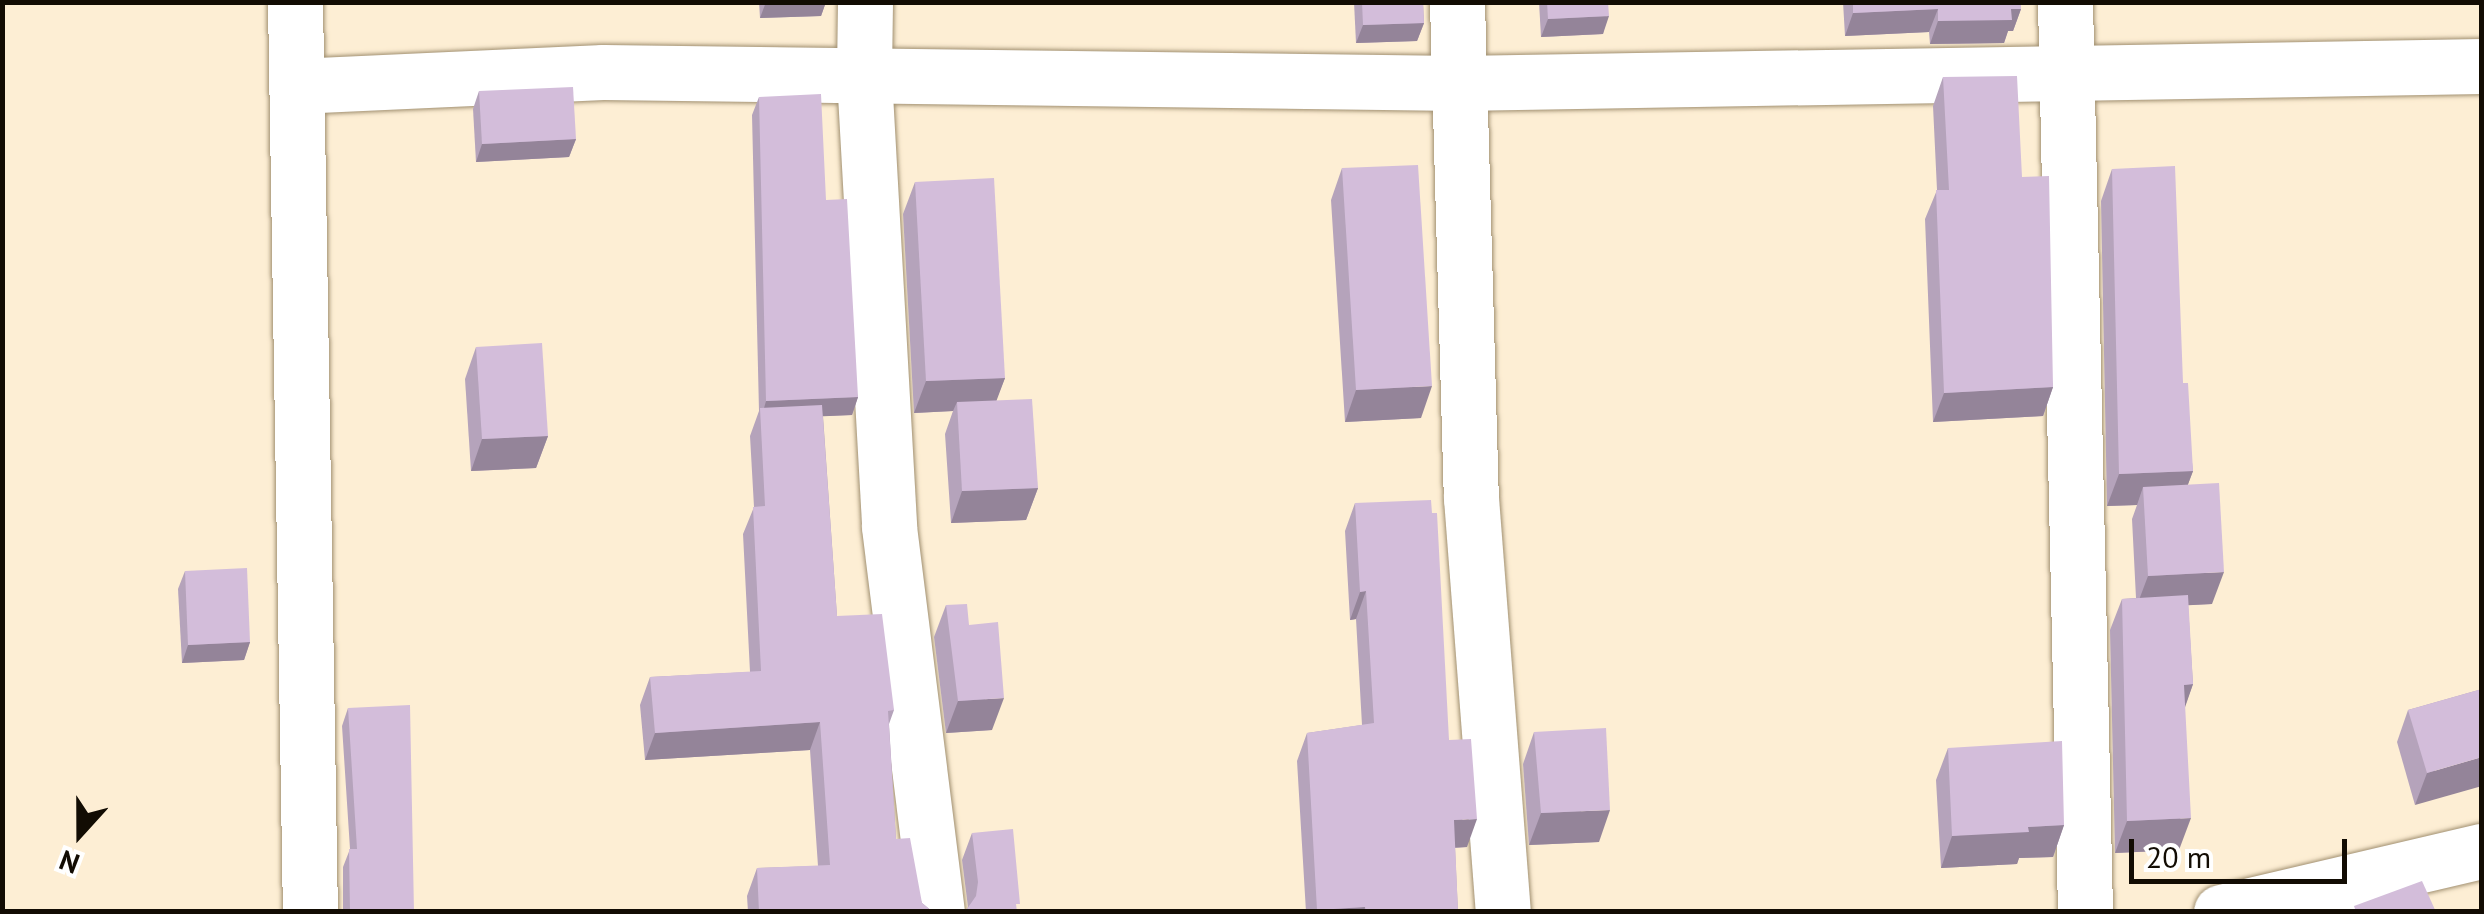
<!DOCTYPE html>
<style>
body{margin:0}
#map{position:relative;width:2484px;height:914px;overflow:hidden;background:#fdeed4;font-family:"PT Sans",sans-serif}
div>[style]{position:absolute}
.roads{filter:drop-shadow(0 0 2px #a19071) drop-shadow(0 0 2px #a19071)}
.minor>*{height:55px;margin:-27.5px;padding:0 27.5px;transform-origin:27.5px;border-radius:27.5px;background:#fff}
.wall>*{inset:0;background:#b5a3bb}
.shaded-wall>*{inset:0;background:#948499}
.building>*{inset:0;background:#d3bdda}
span{translate:-50% -50%;white-space:nowrap;text-align:center;line-height:1.15;-webkit-text-stroke:9px #fff;paint-order:stroke}
.frame{position:absolute;inset:0;border:5px solid #120c03;pointer-events:none}
.north{position:absolute;left:30px;top:784px;width:100px;height:100px;-webkit-text-stroke:8px #fff;paint-order:stroke;rotate:201deg;font-size:28px;font-weight:700;line-height:40px;text-align:center;color:#120c03}
.north::after{content:'';display:block;margin:auto;width:35px;height:45px;background:#120c03;clip-path:polygon(50% 0,100% 100%,50% 72%,0 100%)}
.scale{position:absolute;left:2129px;top:839px;width:218px;height:45px;box-sizing:border-box;border:5px solid #120c03;border-top:0;padding-left:12px;font-size:30px;line-height:35px;white-space:nowrap;color:#120c03;-webkit-text-stroke:8px #fff;paint-order:stroke}
</style>
<div id="map">
<div class="roads">
<div class="minor">
<i style="left:295px;top:2px;width:910px;rotate:89.06deg"></i>
<i style="left:865px;top:2px;width:74px;rotate:90.8deg"></i>
<i style="left:864px;top:76px;width:452px;rotate:86.8deg"></i>
<i style="left:889px;top:527px;width:388px;rotate:82.9deg"></i>
<i style="left:1457px;top:2px;width:496px;rotate:88.4deg"></i>
<i style="left:1471px;top:498px;width:415px;rotate:85.6deg"></i>
<i style="left:2065px;top:2px;width:910px;rotate:88.74deg"></i>
<i style="left:296px;top:86px;width:307px;rotate:-2.6deg"></i>
<i style="left:603px;top:72px;width:856px;rotate:0.74deg"></i>
<i style="left:1459px;top:83px;width:1023px;rotate:-0.95deg"></i>
<i style="left:2221px;top:912px;width:268px;rotate:-13.2deg"></i>
</div>
</div>
<div class="wall">
<i style="clip-path:polygon(759px 2px,826px 2px,821px 16px,760px 18px)"></i>
<i style="clip-path:polygon(1354px 2px,1423px 2px,1424px 23px,1417px 41px,1356px 43px)"></i>
<i style="clip-path:polygon(1539px 2px,1608px 2px,1603px 34px,1541px 37px)"></i>
<i style="clip-path:polygon(1843px 2px,2021px 2px,2021px 9px,2013px 31px,2008px 31px,2004px 43px,1930px 44px,1929px 32px,1845px 36px)"></i>
<i style="clip-path:polygon(1943px 77px,2022px 177px,2053px 387px,2043px 416px,1933px 422px,1925px 219px,1937px 190px,1933px 106px)"></i>
<i style="clip-path:polygon(479px 91px,576px 139px,569px 157px,476px 162px,473px 109px)"></i>
<i style="clip-path:polygon(759px 97px,858px 397px,852px 415px,823px 416px,837px 616px,894px 710px,889px 724px,896px 839px,922px 903px,933px 912px,748px 912px,747px 896px,757px 868px,818px 866px,810px 750px,645px 760px,640px 705px,650px 677px,750px 672px,743px 534px,754px 507px,750px 436px,759px 411px,752px 115px)"></i>
<i style="clip-path:polygon(1342px 168px,1421px 418px,1345px 422px,1331px 200px)"></i>
<i style="clip-path:polygon(2112px 169px,2183px 383px,2193px 471px,2188px 484px,2212px 604px,2188px 605px,2193px 684px,2185px 706px,2179px 850px,2115px 853px,2110px 630px,2122px 599px,2136px 598px,2132px 519px,2137px 505px,2107px 506px,2101px 201px)"></i>
<i style="clip-path:polygon(915px 182px,1005px 378px,996px 400px,1038px 488px,1026px 520px,951px 523px,945px 434px,953px 411px,914px 413px,903px 214px)"></i>
<i style="clip-path:polygon(476px 347px,548px 436px,536px 468px,471px 471px,465px 379px)"></i>
<i style="clip-path:polygon(1355px 503px,1449px 740px,1467px 847px,1455px 848px,1458px 912px,1306px 912px,1297px 761px,1307px 733px,1362px 725px,1356px 619px,1350px 620px,1345px 531px)"></i>
<i style="clip-path:polygon(185px 571px,250px 642px,244px 660px,182px 663px,178px 589px)"></i>
<i style="clip-path:polygon(946px 605px,969px 625px,992px 730px,946px 733px,934px 637px)"></i>
<i style="clip-path:polygon(2482px 689px,2415px 805px,2397px 742px,2408px 710px)"></i>
<i style="clip-path:polygon(348px 708px,414px 912px,343px 912px,343px 867px,350px 849px,342px 726px)"></i>
<i style="clip-path:polygon(1534px 732px,1599px 842px,1529px 845px,1523px 764px)"></i>
<i style="clip-path:polygon(1948px 748px,2064px 825px,2053px 857px,2019px 858px,2017px 864px,1941px 868px,1936px 780px)"></i>
<i style="clip-path:polygon(972px 833px,1017px 912px,967px 909px,968px 907px,962px 860px)"></i>
</div>
<div class="shaded-wall">
<i style="clip-path:polygon(766px 2px,826px 2px,821px 16px,760px 18px)"></i>
<i style="clip-path:polygon(1938px 9px,1929px 32px,1845px 36px,1853px 13px)"></i>
<i style="clip-path:polygon(2011px 9px,2021px 9px,2013px 31px,2008px 31px,2004px 43px,1930px 44px,1938px 21px)"></i>
<i style="clip-path:polygon(1609px 16px,1603px 34px,1541px 37px,1548px 19px)"></i>
<i style="clip-path:polygon(1424px 23px,1417px 41px,1356px 43px,1363px 25px)"></i>
<i style="clip-path:polygon(576px 139px,569px 157px,476px 162px,482px 144px)"></i>
<i style="clip-path:polygon(1005px 378px,993px 410px,957px 402px,953px 411px,914px 413px,926px 381px)"></i>
<i style="clip-path:polygon(1432px 386px,1421px 418px,1345px 422px,1356px 390px)"></i>
<i style="clip-path:polygon(2053px 387px,2043px 416px,1933px 422px,1944px 393px)"></i>
<i style="clip-path:polygon(858px 397px,852px 415px,761px 419px,766px 401px)"></i>
<i style="clip-path:polygon(548px 436px,536px 468px,471px 471px,482px 439px)"></i>
<i style="clip-path:polygon(2193px 471px,2181px 503px,2143px 487px,2137px 505px,2107px 506px,2119px 474px)"></i>
<i style="clip-path:polygon(1038px 488px,1026px 520px,951px 523px,962px 491px)"></i>
<i style="clip-path:polygon(2224px 572px,2212px 604px,2136px 608px,2148px 576px)"></i>
<i style="clip-path:polygon(1366px 591px,1356px 619px,1350px 620px,1360px 592px)"></i>
<i style="clip-path:polygon(250px 642px,244px 660px,182px 663px,188px 645px)"></i>
<i style="clip-path:polygon(2193px 684px,2182px 716px,2184px 685px)"></i>
<i style="clip-path:polygon(1004px 698px,992px 730px,946px 733px,958px 701px)"></i>
<i style="clip-path:polygon(820px 722px,810px 750px,645px 760px,655px 733px)"></i>
<i style="clip-path:polygon(2482px 757px,2482px 786px,2415px 805px,2427px 773px)"></i>
<i style="clip-path:polygon(1610px 810px,1599px 842px,1529px 845px,1541px 813px)"></i>
<i style="clip-path:polygon(2191px 818px,2179px 850px,2115px 853px,2127px 821px)"></i>
<i style="clip-path:polygon(1477px 819px,1467px 847px,1443px 848px,1454px 820px)"></i>
<i style="clip-path:polygon(2064px 825px,2053px 857px,2019px 858px,2017px 864px,1941px 868px,1952px 836px,2028px 827px)"></i>
<i style="clip-path:polygon(1365px 907px,1364px 912px,1317px 912px,1317px 910px)"></i>
</div>
<div class="building">
<i style="clip-path:polygon(1362px 2px,1423px 2px,1424px 23px,1363px 25px)"></i>
<i style="clip-path:polygon(1547px 2px,1608px 2px,1609px 16px,1548px 19px)"></i>
<i style="clip-path:polygon(1853px 2px,2021px 2px,2021px 9px,2011px 9px,2012px 20px,1938px 21px,1938px 9px,1853px 13px)"></i>
<i style="clip-path:polygon(2017px 76px,2022px 177px,2049px 176px,2053px 387px,1944px 393px,1936px 190px,1949px 190px,1943px 77px)"></i>
<i style="clip-path:polygon(573px 87px,576px 139px,482px 144px,479px 91px)"></i>
<i style="clip-path:polygon(821px 94px,826px 200px,847px 199px,858px 397px,766px 401px,759px 97px)"></i>
<i style="clip-path:polygon(1418px 165px,1432px 386px,1356px 390px,1342px 168px)"></i>
<i style="clip-path:polygon(2175px 166px,2183px 383px,2188px 383px,2193px 471px,2119px 474px,2112px 169px)"></i>
<i style="clip-path:polygon(994px 178px,1005px 378px,926px 381px,915px 182px)"></i>
<i style="clip-path:polygon(542px 343px,548px 436px,482px 439px,476px 347px)"></i>
<i style="clip-path:polygon(1032px 399px,1038px 488px,962px 491px,957px 402px)"></i>
<i style="clip-path:polygon(822px 405px,837px 616px,882px 614px,894px 710px,888px 711px,896px 839px,910px 838px,922px 903px,933px 912px,759px 912px,757px 868px,830px 865px,820px 722px,655px 733px,650px 677px,761px 671px,753px 507px,765px 506px,760px 408px)"></i>
<i style="clip-path:polygon(2219px 483px,2224px 572px,2148px 576px,2143px 487px)"></i>
<i style="clip-path:polygon(1431px 500px,1432px 513px,1437px 513px,1449px 740px,1471px 739px,1477px 819px,1454px 820px,1458px 912px,1366px 912px,1365px 907px,1317px 910px,1307px 733px,1374px 723px,1366px 591px,1360px 592px,1355px 503px)"></i>
<i style="clip-path:polygon(247px 568px,250px 642px,188px 645px,185px 571px)"></i>
<i style="clip-path:polygon(2188px 595px,2193px 684px,2184px 685px,2191px 818px,2127px 821px,2122px 599px)"></i>
<i style="clip-path:polygon(967px 604px,969px 625px,998px 622px,1004px 698px,958px 701px,946px 605px)"></i>
<i style="clip-path:polygon(2482px 689px,2482px 757px,2427px 773px,2408px 710px)"></i>
<i style="clip-path:polygon(410px 705px,414px 912px,350px 912px,349px 849px,357px 849px,348px 708px)"></i>
<i style="clip-path:polygon(1606px 728px,1610px 810px,1541px 813px,1534px 732px)"></i>
<i style="clip-path:polygon(2062px 741px,2064px 825px,2028px 827px,2029px 832px,1952px 836px,1948px 748px)"></i>
<i style="clip-path:polygon(1013px 829px,1020px 904px,1016px 904px,1017px 912px,960px 912px,967px 909px,976px 896px,978px 882px,972px 833px)"></i>
<i style="clip-path:polygon(2422px 881px,2436px 912px,2356px 912px,2354px 906px)"></i>
</div>
<div class="frame"></div>
<div class="north">N</div>
<div class="scale">20 m</div>
</div>
